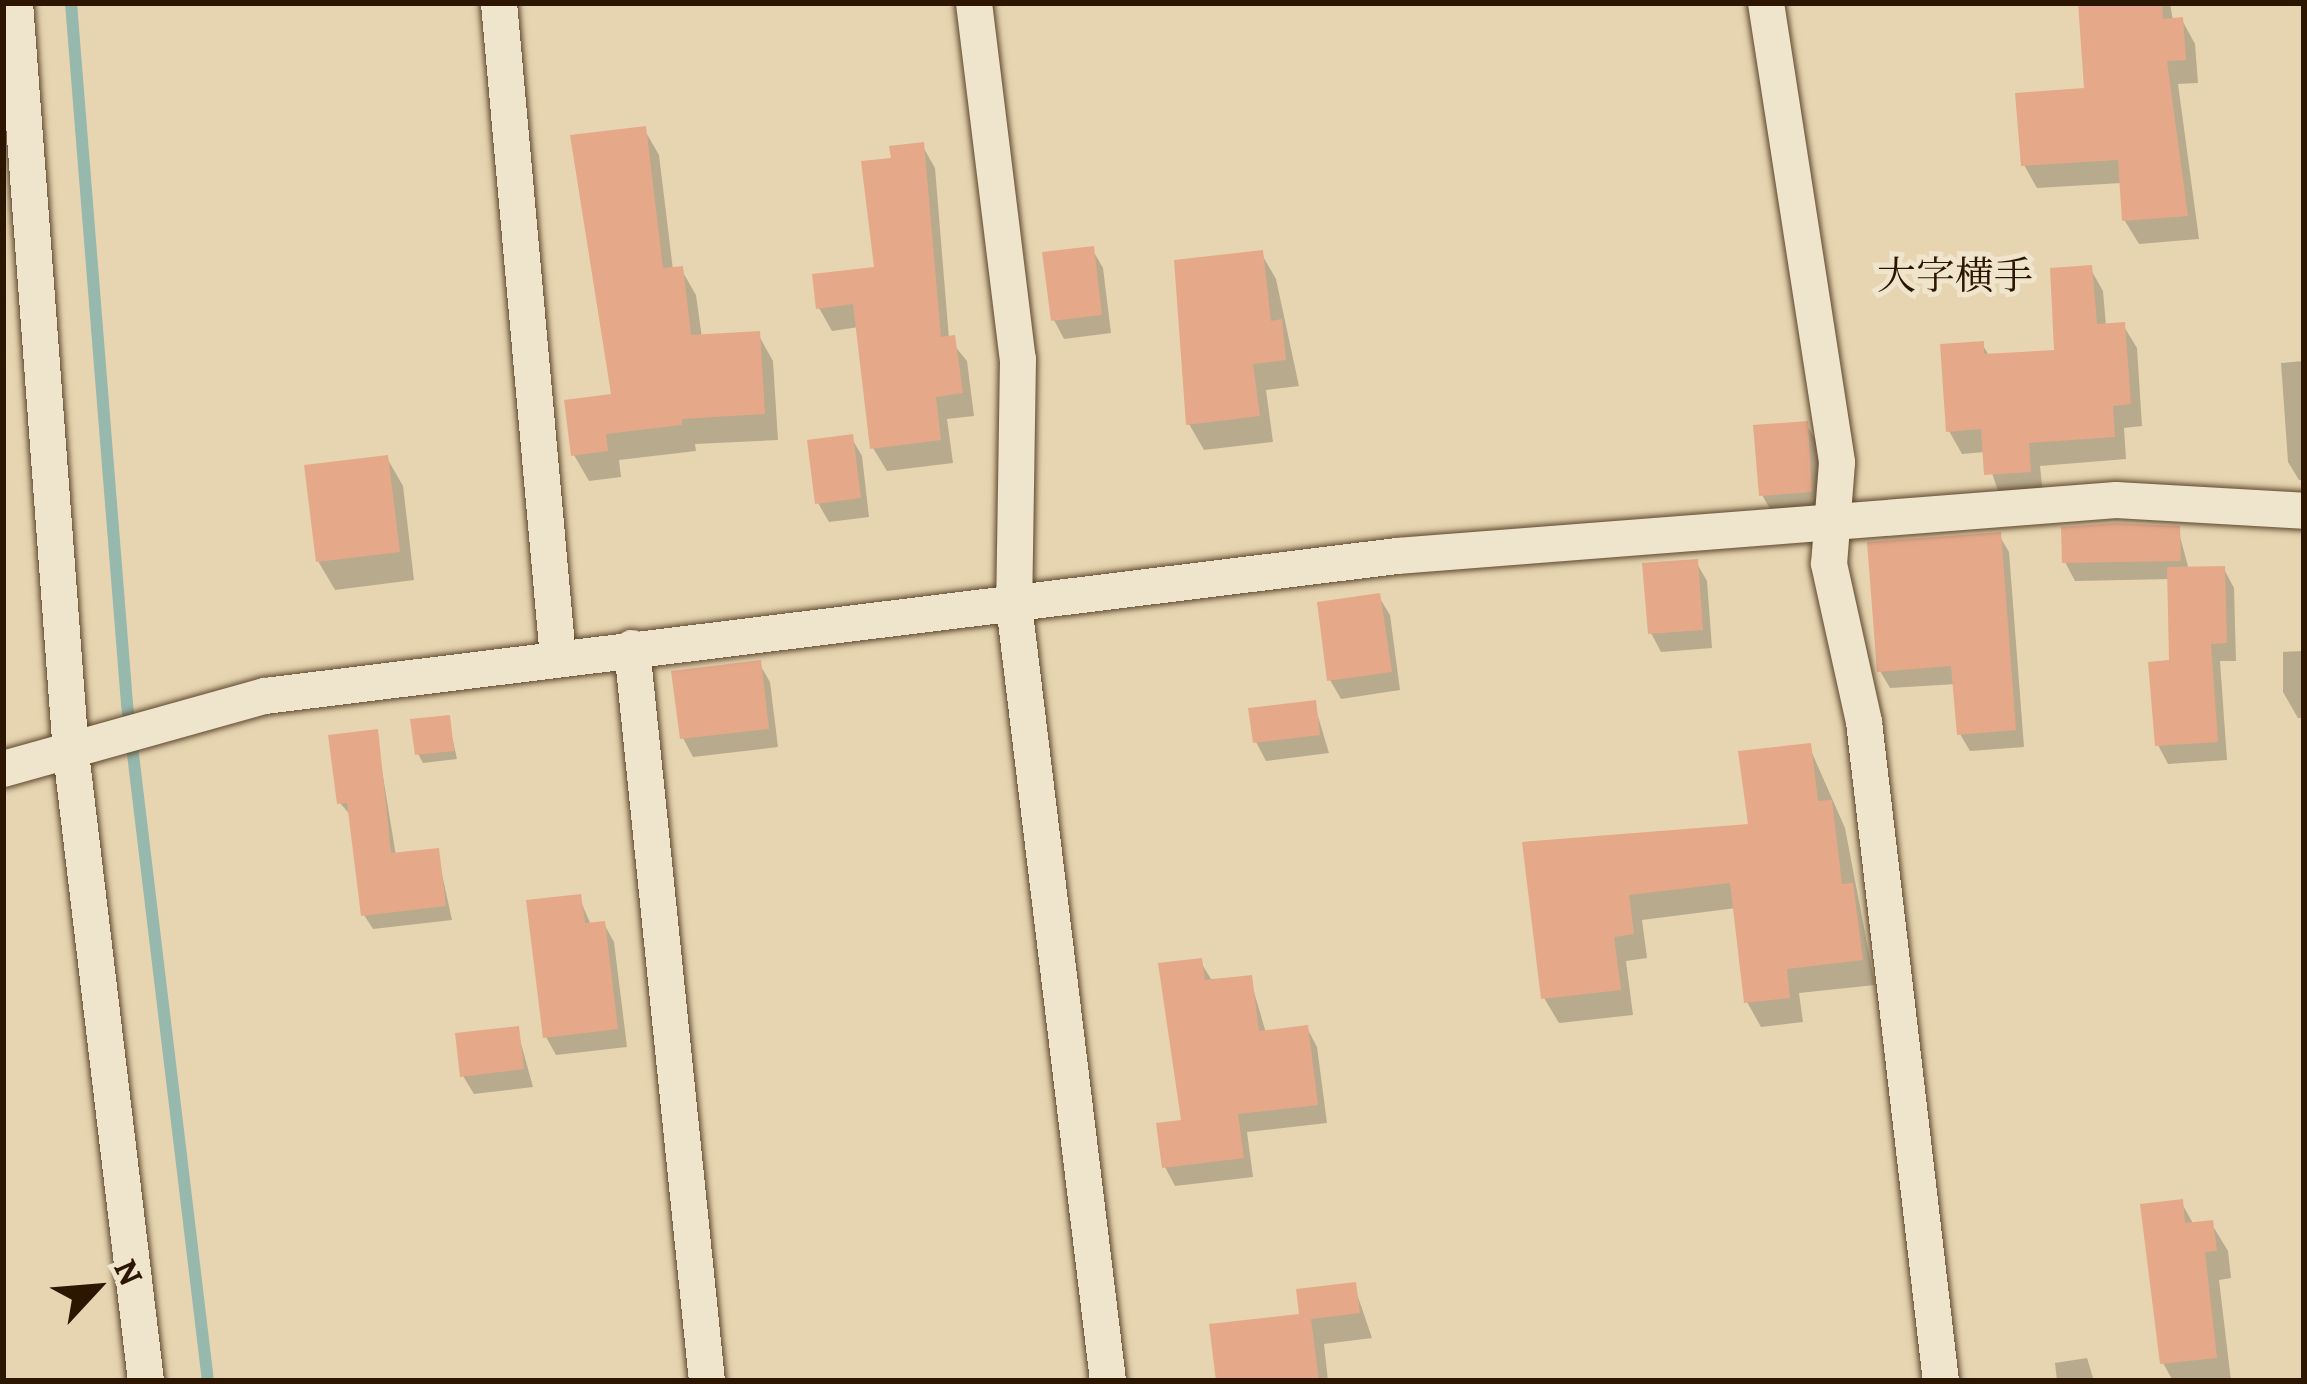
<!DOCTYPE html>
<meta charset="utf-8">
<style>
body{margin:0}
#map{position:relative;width:2307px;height:1384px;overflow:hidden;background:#e7d5b1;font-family:Alegreya,"Noto Serif JP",serif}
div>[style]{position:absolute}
.shadow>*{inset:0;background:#0003}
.stream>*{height:12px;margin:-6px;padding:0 6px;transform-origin:6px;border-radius:6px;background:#97b8ad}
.building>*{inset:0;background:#e5a98a}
.roads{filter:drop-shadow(0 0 3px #5c462c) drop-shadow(0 0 3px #5c462c)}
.street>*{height:36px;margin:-18px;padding:0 18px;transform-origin:18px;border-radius:18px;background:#efe4cc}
span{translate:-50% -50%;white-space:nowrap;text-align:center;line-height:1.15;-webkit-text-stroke:10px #efe4cc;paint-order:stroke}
.quarter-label{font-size:39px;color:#2d1600}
.frame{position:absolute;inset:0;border:6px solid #2d1600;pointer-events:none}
.north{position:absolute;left:36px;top:1228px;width:120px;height:120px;-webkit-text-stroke:9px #efe4cc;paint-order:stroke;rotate:64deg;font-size:33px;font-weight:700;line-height:48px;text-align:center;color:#2d1600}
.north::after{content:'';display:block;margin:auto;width:42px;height:54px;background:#2d1600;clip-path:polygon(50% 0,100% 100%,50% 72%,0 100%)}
</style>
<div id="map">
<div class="shadow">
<i style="clip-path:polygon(2081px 3px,2170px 3px,2173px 21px,2182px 20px,2195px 44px,2198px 83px,2178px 84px,2199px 239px,2139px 244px,2125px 221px,2122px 183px,2037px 188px,2024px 165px,2088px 90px)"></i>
<i style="clip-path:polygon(644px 129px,659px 155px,673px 270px,681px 269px,696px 295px,702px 338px,758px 334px,773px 361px,778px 440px,695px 444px,696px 451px,619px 460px,621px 477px,589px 481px,574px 455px,615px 396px)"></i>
<i style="clip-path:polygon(922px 145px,935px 168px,949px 339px,967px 361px,974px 416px,947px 419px,953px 463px,887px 471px,873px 448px,859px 327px,832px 331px,819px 308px,878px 269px,894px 161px)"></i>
<i style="clip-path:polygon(1092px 249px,1103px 268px,1111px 333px,1064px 339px,1054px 320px)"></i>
<i style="clip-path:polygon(1261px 253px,1276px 279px,1299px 386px,1266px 390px,1273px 442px,1204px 450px,1189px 424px)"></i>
<i style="clip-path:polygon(2090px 268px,2103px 291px,2106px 326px,2123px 325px,2137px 348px,2142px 426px,2124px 428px,2126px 459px,2040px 466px,2043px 494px,2000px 497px,1985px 452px,1962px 454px,1949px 431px,1982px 344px,1990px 357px,2057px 352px)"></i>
<i style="clip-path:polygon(2304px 361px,2304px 480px,2299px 480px,2288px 462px,2281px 363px)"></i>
<i style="clip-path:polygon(1806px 424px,1817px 442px,1821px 510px,1773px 514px,1762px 495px)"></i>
<i style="clip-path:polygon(851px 437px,862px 456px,869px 517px,829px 522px,818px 503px)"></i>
<i style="clip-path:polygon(387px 458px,403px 486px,414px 580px,335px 590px,318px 561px)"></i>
<i style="clip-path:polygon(2178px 529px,2189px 570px,2224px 569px,2234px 588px,2236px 661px,2220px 661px,2227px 760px,2168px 764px,2158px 745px,2172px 663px,2171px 579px,2075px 581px,2065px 562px)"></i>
<i style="clip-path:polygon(1999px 535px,2009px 552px,2024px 747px,1970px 751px,1960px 734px,1956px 684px,1890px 688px,1880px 671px)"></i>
<i style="clip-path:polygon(1696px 562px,1707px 581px,1712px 648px,1661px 652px,1651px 633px)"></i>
<i style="clip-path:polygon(1379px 597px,1390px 615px,1400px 690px,1341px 699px,1330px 680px)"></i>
<i style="clip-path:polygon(2304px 651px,2304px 718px,2298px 718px,2283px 692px,2283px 652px)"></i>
<i style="clip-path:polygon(759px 663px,770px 682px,778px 747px,693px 757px,683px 738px)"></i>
<i style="clip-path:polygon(1314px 703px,1329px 753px,1266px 761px,1256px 742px)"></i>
<i style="clip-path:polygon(448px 718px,457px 759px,423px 763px,418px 754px)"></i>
<i style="clip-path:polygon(376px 733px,396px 856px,437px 851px,452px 920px,373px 929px,364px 915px,352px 817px,340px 803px)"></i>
<i style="clip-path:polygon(1809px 746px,1845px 828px,1875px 985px,1799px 993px,1803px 1022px,1761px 1027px,1747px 1002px,1736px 908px,1642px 920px,1647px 958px,1626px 961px,1633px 1015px,1559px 1023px,1544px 998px,1526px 845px,1751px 827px)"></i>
<i style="clip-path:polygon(579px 897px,591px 925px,604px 924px,614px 942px,627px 1047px,556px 1055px,546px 1037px)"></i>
<i style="clip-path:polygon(1200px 961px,1211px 979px,1250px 978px,1266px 1033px,1307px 1028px,1317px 1047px,1327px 1123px,1247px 1132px,1253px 1177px,1175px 1186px,1165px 1167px,1184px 1123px)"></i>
<i style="clip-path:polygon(517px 1029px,533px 1087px,474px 1094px,463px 1076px)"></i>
<i style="clip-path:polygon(2181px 1202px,2194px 1225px,2211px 1223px,2228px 1251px,2231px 1278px,2219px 1280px,2231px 1381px,2173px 1381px,2163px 1363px)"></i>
<i style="clip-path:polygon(1354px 1285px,1372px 1338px,1324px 1344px,1328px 1381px,1219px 1381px)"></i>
<i style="clip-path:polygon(2087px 1358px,2094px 1381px,2057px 1381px,2055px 1363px)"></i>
</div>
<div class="stream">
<i style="left:71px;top:3px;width:703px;rotate:85.43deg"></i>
<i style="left:127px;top:704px;width:682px;rotate:83.18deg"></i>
</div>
<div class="building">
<i style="clip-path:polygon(2078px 3px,2162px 3px,2163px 19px,2183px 17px,2186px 60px,2167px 61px,2188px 216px,2122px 221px,2118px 160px,2021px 166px,2015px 93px,2084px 88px)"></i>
<i style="clip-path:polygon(646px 126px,663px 268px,683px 266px,691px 335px,760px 331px,765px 414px,682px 419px,682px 425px,606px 434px,608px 451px,571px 456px,564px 400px,611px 394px,570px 135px)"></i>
<i style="clip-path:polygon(924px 142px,941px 337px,955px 335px,963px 393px,936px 397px,941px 440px,870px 449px,853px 304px,816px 309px,812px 274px,874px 267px,861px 161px,891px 158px,889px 146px)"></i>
<i style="clip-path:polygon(1094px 246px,1102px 315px,1051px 321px,1042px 252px)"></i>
<i style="clip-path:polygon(1263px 250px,1271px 321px,1282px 319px,1286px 360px,1253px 364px,1260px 416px,1186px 425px,1174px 260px)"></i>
<i style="clip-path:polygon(2092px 265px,2097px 324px,2125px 322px,2131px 404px,2113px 406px,2115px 437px,2029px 443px,2031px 472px,1984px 475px,1981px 429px,1946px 432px,1940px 344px,1984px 341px,1984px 354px,2054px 350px,2050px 268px)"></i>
<i style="clip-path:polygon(1808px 421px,1812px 492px,1759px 496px,1753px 425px)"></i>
<i style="clip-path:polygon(853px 434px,861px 498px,815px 504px,807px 440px)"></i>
<i style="clip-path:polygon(388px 455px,400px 552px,316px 562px,304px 465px)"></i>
<i style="clip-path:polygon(2116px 523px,2180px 526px,2181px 561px,2062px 563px,2061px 527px)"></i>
<i style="clip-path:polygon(2001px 532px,2016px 730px,1957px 735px,1951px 666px,1877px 672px,1867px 542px)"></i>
<i style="clip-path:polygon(1698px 559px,1703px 630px,1648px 634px,1642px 563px)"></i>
<i style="clip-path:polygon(2225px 566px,2227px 643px,2211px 644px,2218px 742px,2155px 746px,2148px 662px,2169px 660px,2167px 567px)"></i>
<i style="clip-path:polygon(1380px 593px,1392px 672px,1327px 681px,1317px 602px)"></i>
<i style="clip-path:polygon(761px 660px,769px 729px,680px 739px,671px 671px)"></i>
<i style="clip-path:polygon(1316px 700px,1320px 735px,1253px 743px,1248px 708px)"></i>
<i style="clip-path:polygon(450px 715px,454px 751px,415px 755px,410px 719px)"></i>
<i style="clip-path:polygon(378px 729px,391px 853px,439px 848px,446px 906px,361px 916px,347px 803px,337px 804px,328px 735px)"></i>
<i style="clip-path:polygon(1811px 743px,1818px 801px,1832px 800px,1842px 884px,1853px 883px,1863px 960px,1787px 969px,1790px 998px,1744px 1003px,1730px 883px,1629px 895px,1634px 934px,1614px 937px,1621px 990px,1541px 999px,1522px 842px,1748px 824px,1738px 751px)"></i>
<i style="clip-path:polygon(581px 894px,585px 923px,605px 921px,618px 1029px,543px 1038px,526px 900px)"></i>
<i style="clip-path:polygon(1202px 958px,1205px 980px,1252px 975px,1259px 1031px,1308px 1025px,1318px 1105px,1238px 1114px,1244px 1158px,1162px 1168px,1156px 1123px,1181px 1120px,1158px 963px)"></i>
<i style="clip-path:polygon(519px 1026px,524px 1069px,460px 1077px,455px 1033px)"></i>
<i style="clip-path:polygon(2183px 1199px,2185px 1223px,2213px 1220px,2217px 1251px,2205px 1252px,2217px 1358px,2160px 1364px,2140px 1204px)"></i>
<i style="clip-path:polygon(1356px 1282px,1360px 1313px,1311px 1319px,1319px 1381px,1216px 1381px,1209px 1324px,1299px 1314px,1296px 1289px)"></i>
</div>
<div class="roads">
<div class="street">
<i style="left:15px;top:3px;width:752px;rotate:85.73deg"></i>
<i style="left:71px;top:753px;width:632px;rotate:83.19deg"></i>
<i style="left:499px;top:3px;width:658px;rotate:84.85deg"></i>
<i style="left:974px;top:3px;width:359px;rotate:83deg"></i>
<i style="left:1018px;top:359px;width:246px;rotate:90.9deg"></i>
<i style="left:1014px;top:605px;width:782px;rotate:83.09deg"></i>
<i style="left:1766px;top:3px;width:465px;rotate:81.2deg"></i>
<i style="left:1837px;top:463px;width:101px;rotate:94.5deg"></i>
<i style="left:1829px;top:564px;width:162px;rotate:77.5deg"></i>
<i style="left:1864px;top:722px;width:663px;rotate:83.34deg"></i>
<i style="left:632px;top:648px;width:737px;rotate:84.16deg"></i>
<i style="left:3px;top:769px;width:272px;rotate:-15.6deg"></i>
<i style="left:265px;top:696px;width:1141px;rotate:-7.05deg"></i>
<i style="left:1397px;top:556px;width:721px;rotate:-4.45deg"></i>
<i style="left:2116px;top:500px;width:188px;rotate:3.3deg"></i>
</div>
</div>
<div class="quarter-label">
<span style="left:1955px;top:276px">大字横手</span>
</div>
<div class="frame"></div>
<div class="north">N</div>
</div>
